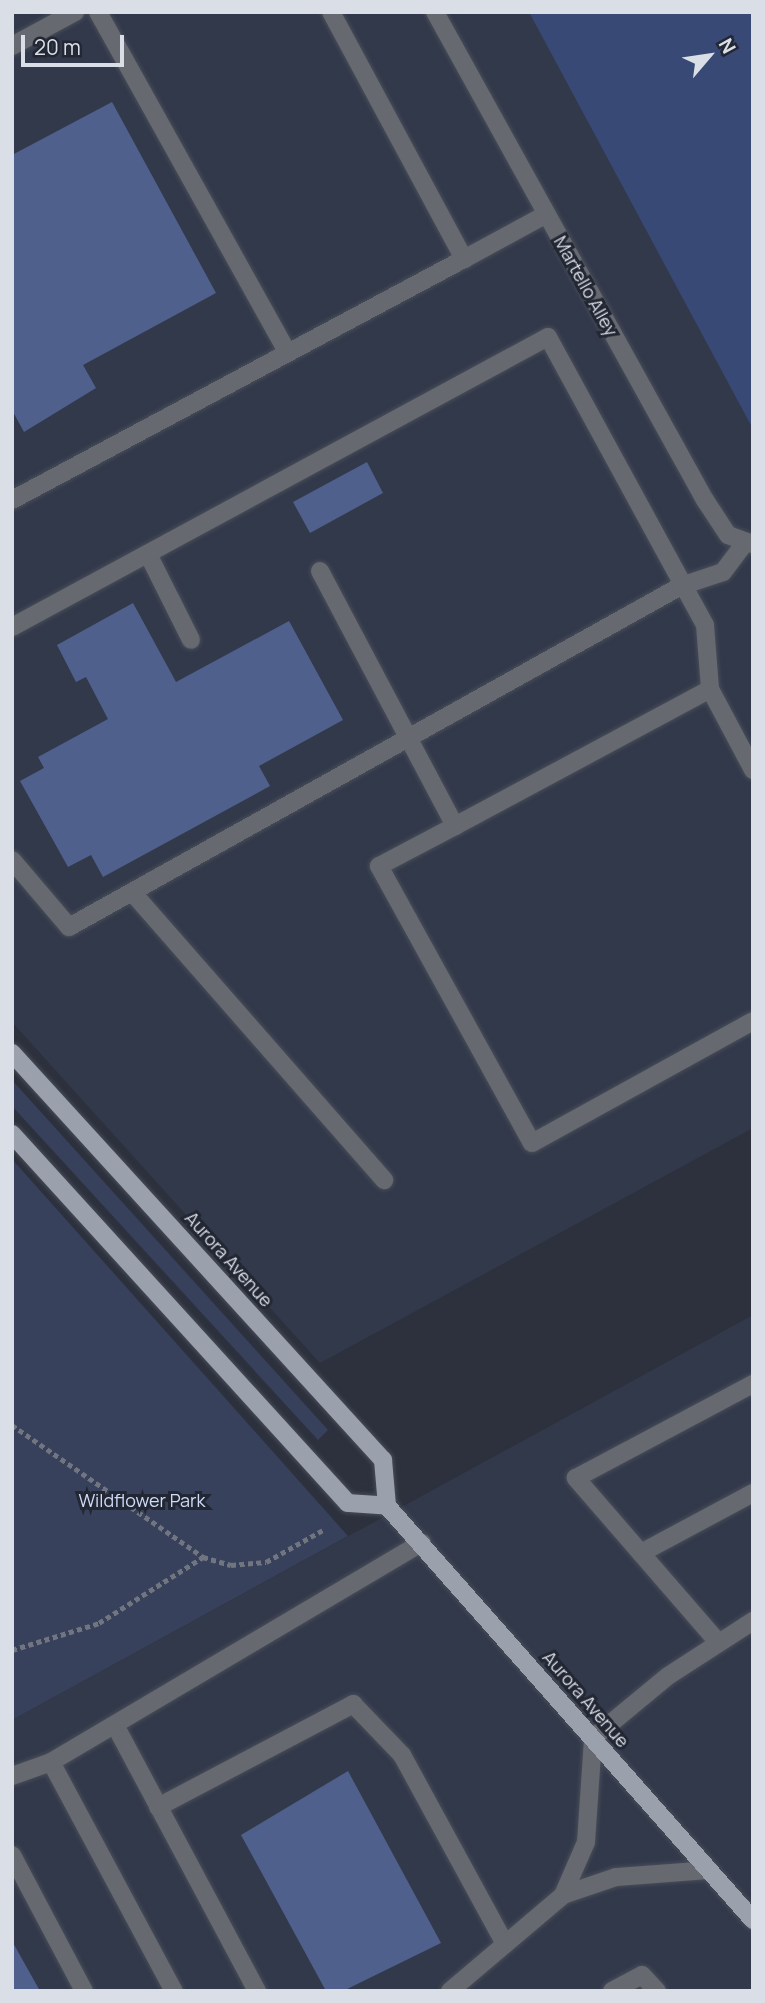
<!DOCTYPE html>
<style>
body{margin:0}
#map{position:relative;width:765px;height:2003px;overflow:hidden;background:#2c313d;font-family:Manrope,sans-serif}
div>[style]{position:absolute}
.built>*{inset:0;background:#32394b}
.green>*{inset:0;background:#37415b}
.water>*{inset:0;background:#394975}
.building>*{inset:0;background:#4f608d}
.path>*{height:4.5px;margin-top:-2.25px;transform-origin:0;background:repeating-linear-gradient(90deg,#717580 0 5px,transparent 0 8.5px)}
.roads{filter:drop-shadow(0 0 2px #484d58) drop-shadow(0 0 2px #484d58)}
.minor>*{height:18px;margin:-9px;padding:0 9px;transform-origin:9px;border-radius:9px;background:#66696f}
.major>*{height:18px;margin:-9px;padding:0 9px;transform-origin:9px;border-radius:9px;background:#9ba0ad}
span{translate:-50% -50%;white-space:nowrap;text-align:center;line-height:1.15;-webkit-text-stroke:6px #222733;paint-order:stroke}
.street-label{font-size:18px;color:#dadee6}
.park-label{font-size:18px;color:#cfdbf8}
.frame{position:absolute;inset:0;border:14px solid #dadee6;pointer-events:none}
.north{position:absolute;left:674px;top:21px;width:70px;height:70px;-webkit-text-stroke:5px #222733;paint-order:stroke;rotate:61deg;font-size:19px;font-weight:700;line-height:28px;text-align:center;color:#dadee6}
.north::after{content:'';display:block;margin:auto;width:24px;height:32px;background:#dadee6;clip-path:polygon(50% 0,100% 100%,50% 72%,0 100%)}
.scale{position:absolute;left:21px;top:35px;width:103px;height:32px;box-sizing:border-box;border:4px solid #dadee6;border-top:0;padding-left:9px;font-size:21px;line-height:24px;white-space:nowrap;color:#dadee6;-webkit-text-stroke:5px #222733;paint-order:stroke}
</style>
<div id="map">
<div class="built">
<i style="clip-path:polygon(12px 12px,753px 12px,753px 1128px,320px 1363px,12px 1022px)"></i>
<i style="clip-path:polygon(753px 1315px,753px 1991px,12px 1991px,12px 1720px)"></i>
</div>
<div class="green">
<i style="clip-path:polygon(12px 1080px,328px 1430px,318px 1440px,12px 1106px)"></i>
<i style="clip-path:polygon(12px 1159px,348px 1536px,12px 1720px)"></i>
</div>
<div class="water">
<i style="clip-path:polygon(529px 12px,753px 12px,753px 429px)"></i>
</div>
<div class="building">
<i style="clip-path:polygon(112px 102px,216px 293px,83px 365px,96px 388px,24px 432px,12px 410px,12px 155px)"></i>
<i style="clip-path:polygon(367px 462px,383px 493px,310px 533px,293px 502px)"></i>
<i style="clip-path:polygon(133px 603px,176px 682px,289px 621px,343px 720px,259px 766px,270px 786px,103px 877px,91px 855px,68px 867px,20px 781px,44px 768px,38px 757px,108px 719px,86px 677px,76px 682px,57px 645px)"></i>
<i style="clip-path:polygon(348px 1771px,441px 1943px,343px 1991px,326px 1991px,241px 1835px)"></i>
<i style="clip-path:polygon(12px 1941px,40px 1991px,12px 1991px)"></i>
</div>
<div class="path">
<i style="left:12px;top:1425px;width:232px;rotate:34.6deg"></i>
<i style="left:203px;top:1557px;width:29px;rotate:16deg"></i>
<i style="left:231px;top:1565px;width:35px;rotate:-5deg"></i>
<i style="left:266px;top:1562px;width:65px;rotate:-29.3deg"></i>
<i style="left:12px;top:1650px;width:91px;rotate:-17.2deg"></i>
<i style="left:99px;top:1623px;width:123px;rotate:-32.4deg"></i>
</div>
<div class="roads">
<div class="minor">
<i style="left:98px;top:12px;width:390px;rotate:60.9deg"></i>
<i style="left:331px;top:12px;width:281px;rotate:61.7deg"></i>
<i style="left:464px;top:259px;width:94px;rotate:-28.5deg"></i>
<i style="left:435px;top:12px;width:558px;rotate:61.05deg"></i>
<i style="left:705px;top:500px;width:42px;rotate:56.7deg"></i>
<i style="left:728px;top:535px;width:27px;rotate:20deg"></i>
<i style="left:12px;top:46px;width:72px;rotate:-28.4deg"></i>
<i style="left:12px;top:500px;width:512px;rotate:-28.07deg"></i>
<i style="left:148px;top:554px;width:96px;rotate:63.4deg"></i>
<i style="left:320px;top:571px;width:289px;rotate:62.1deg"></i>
<i style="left:455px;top:826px;width:86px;rotate:152.2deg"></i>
<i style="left:379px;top:866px;width:316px;rotate:61.1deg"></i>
<i style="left:532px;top:1143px;width:252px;rotate:-28.9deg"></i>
<i style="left:12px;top:627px;width:609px;rotate:-28.42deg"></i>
<i style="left:548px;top:337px;width:328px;rotate:61.4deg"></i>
<i style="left:705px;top:625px;width:64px;rotate:85.5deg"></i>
<i style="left:710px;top:689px;width:92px;rotate:62deg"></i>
<i style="left:455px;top:826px;width:289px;rotate:-28.2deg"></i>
<i style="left:12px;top:860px;width:88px;rotate:49.6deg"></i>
<i style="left:69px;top:927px;width:701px;rotate:-29.13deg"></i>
<i style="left:681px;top:586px;width:44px;rotate:-18.4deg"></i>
<i style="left:723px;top:572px;width:38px;rotate:-53deg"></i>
<i style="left:132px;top:892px;width:383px;rotate:48.8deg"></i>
<i style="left:641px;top:1553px;width:127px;rotate:-28.2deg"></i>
<i style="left:717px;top:1641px;width:216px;rotate:-130.9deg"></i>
<i style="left:576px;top:1478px;width:200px;rotate:-28deg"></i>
<i style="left:115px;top:1725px;width:302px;rotate:61.9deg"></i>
<i style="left:51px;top:1762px;width:260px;rotate:61.8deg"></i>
<i style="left:12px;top:1776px;width:41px;rotate:-19.7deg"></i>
<i style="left:51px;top:1762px;width:431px;rotate:-30.6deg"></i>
<i style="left:158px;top:1807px;width:221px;rotate:-27.8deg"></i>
<i style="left:353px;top:1704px;width:71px;rotate:46.1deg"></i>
<i style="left:402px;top:1755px;width:215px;rotate:61.4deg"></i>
<i style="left:12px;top:1855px;width:154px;rotate:62.1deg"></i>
<i style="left:563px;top:1895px;width:58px;rotate:-66.5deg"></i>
<i style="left:586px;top:1842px;width:104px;rotate:-86.1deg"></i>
<i style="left:593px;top:1738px;width:97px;rotate:-39.6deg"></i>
<i style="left:668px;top:1676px;width:101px;rotate:-32.9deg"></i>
<i style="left:450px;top:1991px;width:148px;rotate:-40.3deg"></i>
<i style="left:563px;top:1895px;width:56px;rotate:-18.8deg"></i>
<i style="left:616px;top:1877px;width:93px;rotate:-4.3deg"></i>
<i style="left:612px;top:1991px;width:34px;rotate:-28deg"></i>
<i style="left:642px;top:1975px;width:22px;rotate:47deg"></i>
</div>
<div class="major">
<i style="left:12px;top:1053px;width:551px;rotate:47.65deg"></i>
<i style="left:383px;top:1460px;width:46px;rotate:85deg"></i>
<i style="left:387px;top:1506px;width:553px;rotate:48.52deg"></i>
<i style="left:12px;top:1134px;width:499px;rotate:47.7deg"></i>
<i style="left:348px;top:1503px;width:39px;rotate:4deg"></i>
</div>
</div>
<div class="street-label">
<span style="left:586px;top:286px;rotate:61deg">Martello Alley</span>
<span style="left:229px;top:1259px;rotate:48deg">Aurora Avenue</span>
<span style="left:586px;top:1699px;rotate:49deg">Aurora Avenue</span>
</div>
<div class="park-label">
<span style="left:142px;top:1500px">Wildflower Park</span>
</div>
<div class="frame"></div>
<div class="north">N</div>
<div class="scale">20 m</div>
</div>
